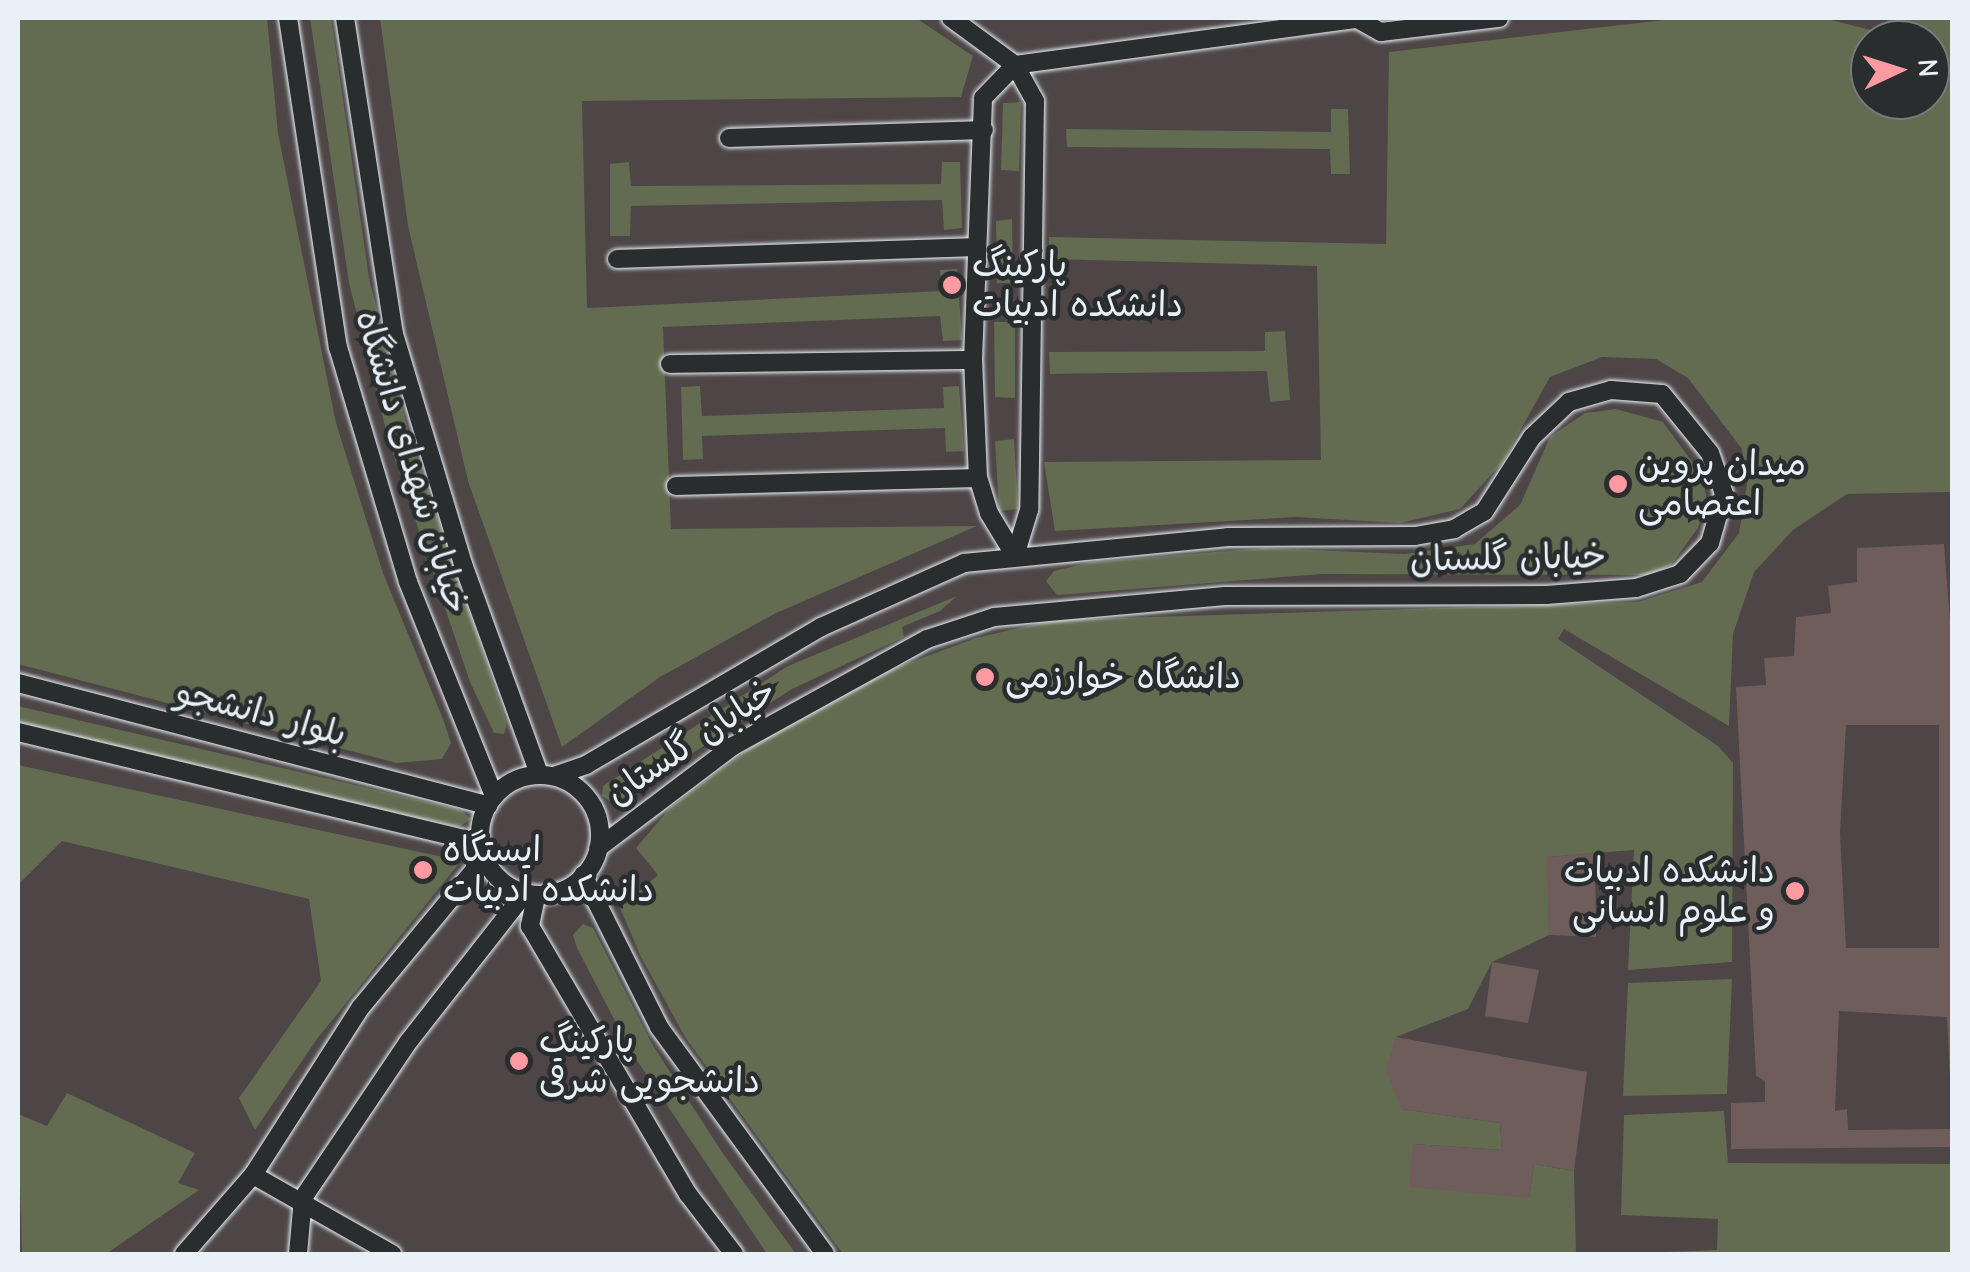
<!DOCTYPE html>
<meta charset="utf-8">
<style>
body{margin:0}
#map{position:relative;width:1970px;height:1272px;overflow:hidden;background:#3f3b3c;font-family:"Comic Neue","Playpen Sans Arabic",sans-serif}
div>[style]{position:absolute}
.built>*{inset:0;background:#4d4546}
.green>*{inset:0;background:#636b51}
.building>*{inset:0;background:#6f5d5c}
.roads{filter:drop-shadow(0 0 2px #e8f1f8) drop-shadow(0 0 2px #e8f1f8)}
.service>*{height:18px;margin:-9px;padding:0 9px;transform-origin:9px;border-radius:9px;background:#2a2d2e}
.service>.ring{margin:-9px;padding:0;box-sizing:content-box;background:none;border:18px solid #2a2d2e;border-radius:50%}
.dots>*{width:28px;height:28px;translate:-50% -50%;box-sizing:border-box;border:5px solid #2a2d2e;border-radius:50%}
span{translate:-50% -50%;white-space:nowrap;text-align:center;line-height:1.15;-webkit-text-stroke:9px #2a2d2e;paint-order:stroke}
.poi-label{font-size:35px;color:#e8f1f8}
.left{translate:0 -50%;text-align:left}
.right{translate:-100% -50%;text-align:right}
.street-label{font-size:35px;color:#e8f1f8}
.frame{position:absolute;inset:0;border:20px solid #e8f1f8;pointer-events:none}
.north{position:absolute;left:1850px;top:20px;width:100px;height:100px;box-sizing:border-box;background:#2a2d2e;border:2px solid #767b7f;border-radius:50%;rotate:86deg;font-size:28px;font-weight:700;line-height:40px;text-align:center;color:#e8f1f8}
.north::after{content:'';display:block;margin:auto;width:35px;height:45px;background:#ff9aa2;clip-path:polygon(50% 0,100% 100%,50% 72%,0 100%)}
</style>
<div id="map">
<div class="built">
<i style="clip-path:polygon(evenodd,18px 18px,1952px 18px,1952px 1254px,18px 1254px,18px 18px,1870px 40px,1930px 40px,1930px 100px,1870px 100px,1870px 40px)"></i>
</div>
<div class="green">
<i style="clip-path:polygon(18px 18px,267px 18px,278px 133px,336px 423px,383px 573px,443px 719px,451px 743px,442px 759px,397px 763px,18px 664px)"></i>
<i style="clip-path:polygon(310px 18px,331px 18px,369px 278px,409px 434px,507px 724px,504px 734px,494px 733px,470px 682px,389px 442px,349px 283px)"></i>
<i style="clip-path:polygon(380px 18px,916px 18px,973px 56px,961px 97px,582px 101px,587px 308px,941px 291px,940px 270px,957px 269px,962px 340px,943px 341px,940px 316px,663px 327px,671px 529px,977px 526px,774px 614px,660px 677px,562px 747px,468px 481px,408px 226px)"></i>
<i style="clip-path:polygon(evenodd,1681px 18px,1823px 18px,1871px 30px,1892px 18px,1952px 18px,1952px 492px,1847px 494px,1793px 530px,1754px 572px,1733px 634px,1729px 726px,1564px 629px,1558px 639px,1718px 746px,1733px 763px,1732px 962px,1628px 970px,1634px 850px,1548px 857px,1549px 935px,1492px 962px,1468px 1009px,1396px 1037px,1401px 1109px,1500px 1123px,1502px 1150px,1413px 1144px,1529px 1198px,1534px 1164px,1574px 1171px,1576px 1254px,843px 1254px,685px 1037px,641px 957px,620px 908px,658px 875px,636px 848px,671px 807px,775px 729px,895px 668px,976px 638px,1054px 620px,1638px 602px,1702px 582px,1739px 533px,1747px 485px,1742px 449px,1688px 378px,1656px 359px,1602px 357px,1550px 377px,1502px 463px,1460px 509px,1400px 523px,1296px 517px,1055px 531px,1044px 462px,1321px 460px,1317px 266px,1049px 259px,1049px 237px,1386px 244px,1389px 52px,1681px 18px,1870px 40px,1930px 40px,1930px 100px,1870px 100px,1870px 40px)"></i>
<i style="clip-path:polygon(1021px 102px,1019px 171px,1001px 170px,1003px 103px)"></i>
<i style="clip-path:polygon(1331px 109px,1348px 109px,1350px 174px,1331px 174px,1330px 149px,1067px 147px,1066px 129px,1331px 132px)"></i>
<i style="clip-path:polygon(629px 162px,631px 186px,941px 184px,942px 162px,960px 162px,962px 228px,944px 230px,942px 200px,631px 206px,630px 236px,610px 236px,610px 164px)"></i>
<i style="clip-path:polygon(1012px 219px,1013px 283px,997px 283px,996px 221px)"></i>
<i style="clip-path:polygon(994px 322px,1015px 322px,1015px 398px,995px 397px)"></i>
<i style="clip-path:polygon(1285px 331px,1290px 400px,1270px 402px,1267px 371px,1050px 374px,1049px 352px,1265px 351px,1265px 332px)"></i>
<i style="clip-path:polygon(700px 386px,702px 416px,944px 408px,943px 387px,959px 386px,964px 451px,946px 452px,945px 428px,702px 436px,703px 459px,683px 460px,681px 387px)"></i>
<i style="clip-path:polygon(1616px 409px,1663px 422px,1702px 475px,1707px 500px,1698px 528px,1671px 565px,1648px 575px,1322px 574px,1057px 595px,1046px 581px,1054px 571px,1092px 562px,1265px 548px,1405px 554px,1475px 544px,1520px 505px,1550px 437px,1585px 413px)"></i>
<i style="clip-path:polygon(1014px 439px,1018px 509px,999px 511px,995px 441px)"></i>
<i style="clip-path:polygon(957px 596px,940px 611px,902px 627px,904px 637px,792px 689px,614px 804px,602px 796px,603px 786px,788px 666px)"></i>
<i style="clip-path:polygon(18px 706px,461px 810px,471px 819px,459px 827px,207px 771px,18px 722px)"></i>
<i style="clip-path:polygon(18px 765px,226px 810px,461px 861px,317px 1039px,255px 1130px,239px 1098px,321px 981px,309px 899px,62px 841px,18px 885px)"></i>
<i style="clip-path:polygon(583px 924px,593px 928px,652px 1044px,724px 1155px,796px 1254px,767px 1254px,630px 1050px,577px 948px,573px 935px)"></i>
<i style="clip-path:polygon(1732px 979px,1727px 1094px,1623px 1096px,1628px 983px)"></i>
<i style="clip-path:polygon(67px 1093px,195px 1153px,178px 1183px,199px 1190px,106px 1254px,22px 1254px,18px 1114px,47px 1126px)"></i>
<i style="clip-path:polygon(1724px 1111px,1728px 1163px,1952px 1164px,1952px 1254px,1615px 1254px,1717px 1250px,1718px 1219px,1621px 1215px,1624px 1115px)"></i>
</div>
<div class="building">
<i style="clip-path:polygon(evenodd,1944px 544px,1952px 647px,1952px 1118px,1947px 1017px,1839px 1011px,1835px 1111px,1847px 1109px,1848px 1130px,1952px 1129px,1952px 1147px,1731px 1149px,1731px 1103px,1765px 1102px,1765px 1081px,1756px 1076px,1736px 687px,1766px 685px,1764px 658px,1794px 656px,1796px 617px,1831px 613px,1828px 586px,1857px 582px,1857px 548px,1944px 544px,1846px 725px,1939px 725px,1939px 948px,1846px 948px,1840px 833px,1846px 725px)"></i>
<i style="clip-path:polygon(1595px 853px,1596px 937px,1549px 935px,1547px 857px)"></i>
<i style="clip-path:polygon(1492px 962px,1539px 970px,1528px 1023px,1485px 1016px)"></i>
<i style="clip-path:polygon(1396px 1037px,1587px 1072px,1574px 1171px,1534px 1164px,1529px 1198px,1409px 1187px,1413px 1144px,1502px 1150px,1500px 1123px,1401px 1109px,1386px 1069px)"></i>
</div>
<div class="roads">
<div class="service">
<i style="left:288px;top:18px;width:333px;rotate:81.4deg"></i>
<i style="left:338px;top:347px;width:245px;rotate:73.4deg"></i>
<i style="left:408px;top:582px;width:231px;rotate:68.1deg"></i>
<i style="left:345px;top:18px;width:320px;rotate:81.2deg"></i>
<i style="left:394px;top:334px;width:240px;rotate:73.3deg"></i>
<i style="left:463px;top:564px;width:223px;rotate:70.1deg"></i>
<i style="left:951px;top:18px;width:79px;rotate:36.3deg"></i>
<i style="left:1015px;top:65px;width:41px;rotate:60.9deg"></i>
<i style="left:1035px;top:101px;width:409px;rotate:90.8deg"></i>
<i style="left:1029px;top:510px;width:48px;rotate:106.9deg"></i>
<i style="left:1359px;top:20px;width:25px;rotate:29deg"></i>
<i style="left:1381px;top:32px;width:119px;rotate:-6.8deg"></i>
<i style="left:729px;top:138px;width:255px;rotate:-1.8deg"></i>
<i style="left:617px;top:259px;width:360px;rotate:-1.9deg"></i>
<i style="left:670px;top:364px;width:303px;rotate:-0.8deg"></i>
<i style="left:676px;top:486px;width:302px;rotate:-1.5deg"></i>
<i style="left:1015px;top:556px;width:50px;rotate:-121.2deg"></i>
<i style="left:989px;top:513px;width:37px;rotate:-107deg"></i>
<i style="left:978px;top:478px;width:118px;rotate:-92.4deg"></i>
<i style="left:973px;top:360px;width:262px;rotate:-87.8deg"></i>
<i style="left:983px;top:98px;width:46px;rotate:-45.9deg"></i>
<i style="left:1015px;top:65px;width:349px;rotate:-7.7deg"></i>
<i style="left:18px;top:683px;width:486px;rotate:14.6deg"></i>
<i style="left:18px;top:732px;width:477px;rotate:13.5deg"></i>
<i class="ring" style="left:480px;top:775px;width:102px;height:102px"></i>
<i style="left:554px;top:776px;width:34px;rotate:-19deg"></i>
<i style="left:586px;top:765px;width:273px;rotate:-30.4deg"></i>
<i style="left:821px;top:627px;width:157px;rotate:-24.1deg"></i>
<i style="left:964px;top:563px;width:265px;rotate:-5.6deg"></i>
<i style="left:1228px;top:537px;width:187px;rotate:-0.3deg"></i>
<i style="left:1415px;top:536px;width:40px;rotate:-10deg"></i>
<i style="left:1454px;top:529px;width:34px;rotate:-30deg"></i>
<i style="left:1484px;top:512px;width:89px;rotate:-57.4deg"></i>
<i style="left:1532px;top:437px;width:51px;rotate:-43.4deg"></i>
<i style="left:1569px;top:402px;width:44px;rotate:-15.9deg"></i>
<i style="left:1611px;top:390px;width:51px;rotate:4.5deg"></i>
<i style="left:1662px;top:394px;width:76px;rotate:50.9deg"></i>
<i style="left:1710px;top:453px;width:43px;rotate:71.1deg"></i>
<i style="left:1724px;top:494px;width:51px;rotate:105.9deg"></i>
<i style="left:1710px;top:543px;width:43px;rotate:134.1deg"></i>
<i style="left:1680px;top:574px;width:46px;rotate:162.3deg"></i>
<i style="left:1636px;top:588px;width:90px;rotate:175.6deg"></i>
<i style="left:1546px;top:595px;width:321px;rotate:179.8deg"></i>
<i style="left:1225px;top:596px;width:232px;rotate:174.8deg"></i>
<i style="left:994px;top:617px;width:71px;rotate:161.8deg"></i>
<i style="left:927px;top:639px;width:222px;rotate:151.1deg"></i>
<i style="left:733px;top:746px;width:169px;rotate:142.9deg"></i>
<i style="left:583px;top:875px;width:170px;rotate:63.4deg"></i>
<i style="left:659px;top:1027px;width:281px;rotate:53.8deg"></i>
<i style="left:536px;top:897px;width:30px;rotate:102deg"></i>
<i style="left:530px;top:926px;width:311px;rotate:59.5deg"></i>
<i style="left:688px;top:1194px;width:76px;rotate:52.5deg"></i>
<i style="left:253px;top:1175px;width:160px;rotate:29.6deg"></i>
<i style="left:184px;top:1254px;width:105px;rotate:-48.9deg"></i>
<i style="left:253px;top:1175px;width:200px;rotate:-57.3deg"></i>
<i style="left:361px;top:1007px;width:195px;rotate:-50.4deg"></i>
<i style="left:298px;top:1254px;width:56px;rotate:-84.9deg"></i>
<i style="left:303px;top:1198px;width:189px;rotate:-56deg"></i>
<i style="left:409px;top:1041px;width:189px;rotate:-51.9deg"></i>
</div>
</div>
<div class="dots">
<i style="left:952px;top:285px;background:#ff9aa2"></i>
<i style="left:1618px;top:484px;background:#ff9aa2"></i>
<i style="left:985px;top:677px;background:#ff9aa2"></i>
<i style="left:423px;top:870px;background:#ff9aa2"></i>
<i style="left:1795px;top:891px;background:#ff9aa2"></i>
<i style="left:519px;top:1061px;background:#ff9aa2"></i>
</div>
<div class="poi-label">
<span class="left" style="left:972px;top:285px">پارکینگ<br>دانشکده ادبیات</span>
<span class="left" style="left:1638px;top:484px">میدان پروین<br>اعتصامی</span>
<span class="left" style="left:1005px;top:677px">دانشگاه خوارزمی</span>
<span class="left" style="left:443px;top:870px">ایستگاه<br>دانشکده ادبیات</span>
<span class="right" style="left:1775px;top:891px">دانشکده ادبیات<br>و علوم انسانی</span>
<span class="left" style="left:539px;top:1061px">پارکینگ<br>دانشجویی شرقی</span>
</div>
<div class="street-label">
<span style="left:412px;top:462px;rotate:73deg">خیابان شهدای دانشگاه</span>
<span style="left:1508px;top:558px;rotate:-1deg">خیابان گلستان</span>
<span style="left:261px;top:713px;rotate:15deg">بلوار دانشجو</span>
<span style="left:691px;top:742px;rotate:-34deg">خیابان گلستان</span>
</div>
<div class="frame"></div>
<div class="north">N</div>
</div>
